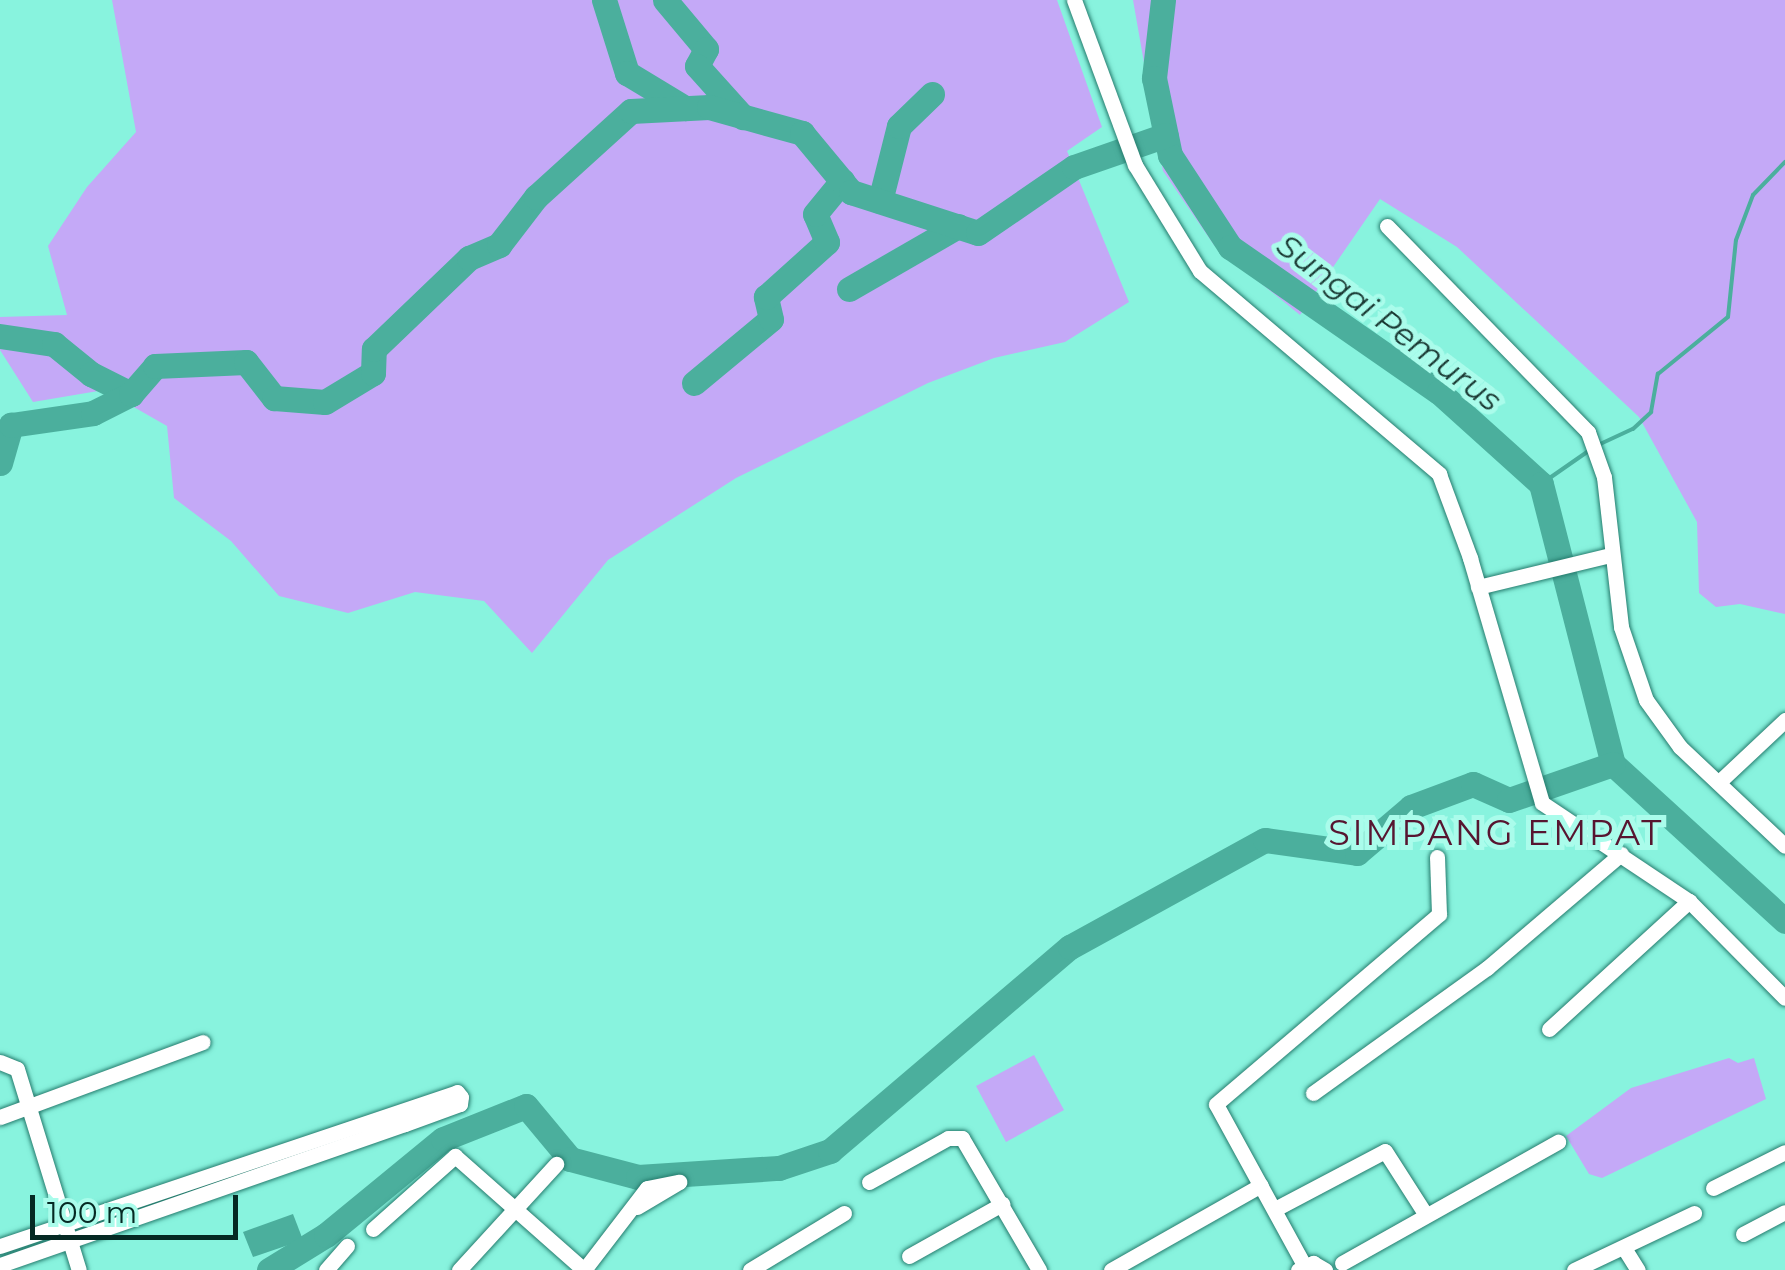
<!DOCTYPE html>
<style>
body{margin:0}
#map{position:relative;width:1785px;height:1270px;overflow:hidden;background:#88f3de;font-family:Montserrat,sans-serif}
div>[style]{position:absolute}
.green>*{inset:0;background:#c4a9f7}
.water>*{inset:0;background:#4baf9d}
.stream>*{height:4px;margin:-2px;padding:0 2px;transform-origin:2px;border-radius:2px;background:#4baf9d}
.river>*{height:25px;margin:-12.5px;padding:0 12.5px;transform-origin:12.5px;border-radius:12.5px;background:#4baf9d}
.roads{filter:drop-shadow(0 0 2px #267c6e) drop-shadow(0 0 2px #267c6e)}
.minor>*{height:15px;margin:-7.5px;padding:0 7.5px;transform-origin:7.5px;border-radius:7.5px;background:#fff}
span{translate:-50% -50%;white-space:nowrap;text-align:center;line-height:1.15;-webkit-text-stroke:10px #aafceb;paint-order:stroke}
.water-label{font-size:32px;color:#1a3933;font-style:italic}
.quarter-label{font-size:35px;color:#571530;letter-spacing:2.5px}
.scale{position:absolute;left:30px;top:1195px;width:208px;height:45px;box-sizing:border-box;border:5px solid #052923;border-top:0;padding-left:12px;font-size:30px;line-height:35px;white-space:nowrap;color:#052923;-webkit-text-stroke:8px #aafceb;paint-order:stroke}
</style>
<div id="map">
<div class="green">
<i style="clip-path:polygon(112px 0,1057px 0,1102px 127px,1067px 151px,1129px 302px,1065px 342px,994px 358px,928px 383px,736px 478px,608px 560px,532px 653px,484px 601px,415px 592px,348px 613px,279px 596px,231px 541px,174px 498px,167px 426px,104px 390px,33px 402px,0 350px,0 317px,67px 315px,48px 246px,87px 187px,136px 132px)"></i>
<i style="clip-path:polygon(1133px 0,1785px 0,1785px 614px,1740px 604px,1716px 607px,1699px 593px,1697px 522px,1639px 417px,1457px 247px,1380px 199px,1300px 315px,1214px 245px,1163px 171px)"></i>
<i style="clip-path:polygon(1034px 1055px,1064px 1110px,1006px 1142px,976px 1086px)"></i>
<i style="clip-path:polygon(1729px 1058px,1738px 1063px,1754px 1058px,1766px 1099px,1602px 1178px,1589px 1174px,1566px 1136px,1631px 1088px)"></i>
</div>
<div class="water">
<i style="clip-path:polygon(293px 1214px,303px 1240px,253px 1257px,243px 1232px)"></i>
</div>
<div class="stream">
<i style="left:1598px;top:445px;width:38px;rotate:-25deg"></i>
<i style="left:1633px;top:429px;width:25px;rotate:-43deg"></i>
<i style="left:1651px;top:412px;width:39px;rotate:-80deg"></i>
<i style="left:1658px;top:374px;width:90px;rotate:-39.2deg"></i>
<i style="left:1728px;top:317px;width:77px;rotate:-84.1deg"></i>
<i style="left:1736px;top:240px;width:48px;rotate:-69.3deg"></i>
<i style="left:1753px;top:195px;width:46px;rotate:-45.9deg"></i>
<i style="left:1541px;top:484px;width:60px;rotate:-34.8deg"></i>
</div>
<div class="river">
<i style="left:604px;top:0;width:77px;rotate:72.5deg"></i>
<i style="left:627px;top:73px;width:68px;rotate:31.1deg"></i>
<i style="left:665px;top:0;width:64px;rotate:50.1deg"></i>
<i style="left:706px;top:49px;width:19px;rotate:118deg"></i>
<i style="left:697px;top:66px;width:69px;rotate:48deg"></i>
<i style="left:1163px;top:0;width:79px;rotate:96.6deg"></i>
<i style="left:1154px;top:78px;width:79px;rotate:78.3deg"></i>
<i style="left:1170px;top:155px;width:110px;rotate:56.9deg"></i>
<i style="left:1230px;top:247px;width:254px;rotate:34.8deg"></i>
<i style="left:1439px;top:392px;width:137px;rotate:42deg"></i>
<i style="left:1541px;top:484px;width:289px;rotate:75.6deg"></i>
<i style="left:1613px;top:764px;width:233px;rotate:42.4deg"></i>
<i style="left:880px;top:201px;width:77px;rotate:-75.8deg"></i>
<i style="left:899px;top:126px;width:46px;rotate:-44.1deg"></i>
<i style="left:849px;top:289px;width:126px;rotate:-30deg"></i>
<i style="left:0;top:336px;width:55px;rotate:8.4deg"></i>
<i style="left:54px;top:344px;width:48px;rotate:39deg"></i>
<i style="left:91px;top:374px;width:45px;rotate:26.6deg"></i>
<i style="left:694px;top:383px;width:100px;rotate:-39.7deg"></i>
<i style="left:771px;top:319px;width:23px;rotate:-103deg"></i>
<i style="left:766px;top:297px;width:82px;rotate:-42deg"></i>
<i style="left:827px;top:242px;width:30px;rotate:-113deg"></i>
<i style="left:815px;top:214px;width:43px;rotate:-50.7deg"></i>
<i style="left:0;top:463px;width:40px;rotate:-74deg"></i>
<i style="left:11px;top:425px;width:83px;rotate:-8.3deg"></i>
<i style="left:93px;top:413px;width:42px;rotate:-26.6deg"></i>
<i style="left:131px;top:394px;width:37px;rotate:-49deg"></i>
<i style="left:155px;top:366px;width:91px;rotate:-2.5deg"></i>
<i style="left:246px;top:362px;width:46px;rotate:52.1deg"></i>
<i style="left:274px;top:398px;width:51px;rotate:4.5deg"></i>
<i style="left:325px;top:402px;width:56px;rotate:-31.1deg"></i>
<i style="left:373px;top:373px;width:24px;rotate:-88deg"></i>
<i style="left:374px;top:349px;width:132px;rotate:-43.8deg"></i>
<i style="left:469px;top:258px;width:33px;rotate:-23deg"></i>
<i style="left:499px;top:245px;width:61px;rotate:-52.4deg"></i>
<i style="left:536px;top:197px;width:128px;rotate:-42.2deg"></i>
<i style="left:631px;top:111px;width:78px;rotate:-2.9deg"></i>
<i style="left:709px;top:107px;width:97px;rotate:15.6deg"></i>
<i style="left:802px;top:133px;width:77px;rotate:50.3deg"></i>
<i style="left:851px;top:192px;width:133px;rotate:17.9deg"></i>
<i style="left:978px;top:233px;width:116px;rotate:-34.5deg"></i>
<i style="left:1074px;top:167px;width:97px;rotate:-19.2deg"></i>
<i style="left:269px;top:1270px;width:67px;rotate:-31.6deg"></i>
<i style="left:326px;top:1235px;width:151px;rotate:-39.4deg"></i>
<i style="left:443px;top:1139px;width:89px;rotate:-21.7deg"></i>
<i style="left:526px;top:1106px;width:69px;rotate:50.3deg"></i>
<i style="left:570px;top:1159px;width:70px;rotate:14.8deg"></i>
<i style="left:638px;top:1177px;width:141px;rotate:-3.7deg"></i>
<i style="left:779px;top:1168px;width:54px;rotate:-18.4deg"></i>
<i style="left:830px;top:1151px;width:315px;rotate:-40.4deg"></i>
<i style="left:1070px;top:947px;width:222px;rotate:-28.8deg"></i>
<i style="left:1265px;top:840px;width:93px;rotate:8deg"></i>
<i style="left:1357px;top:853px;width:71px;rotate:-40.4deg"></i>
<i style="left:1411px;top:807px;width:66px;rotate:-20.4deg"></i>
<i style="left:1473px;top:784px;width:39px;rotate:24deg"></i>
<i style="left:1509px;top:800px;width:110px;rotate:-19.1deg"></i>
</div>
<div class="roads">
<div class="minor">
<i style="left:1074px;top:0;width:176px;rotate:69.7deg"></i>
<i style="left:1135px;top:165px;width:124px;rotate:58.5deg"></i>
<i style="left:1200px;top:271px;width:314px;rotate:40.3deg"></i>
<i style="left:1439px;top:474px;width:90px;rotate:69.7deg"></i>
<i style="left:1470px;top:558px;width:255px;rotate:73.6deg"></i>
<i style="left:1542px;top:803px;width:177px;rotate:33.7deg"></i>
<i style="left:1689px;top:901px;width:136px;rotate:45.3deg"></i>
<i style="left:1387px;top:226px;width:288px;rotate:45.7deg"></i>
<i style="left:1588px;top:432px;width:48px;rotate:70.4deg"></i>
<i style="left:1604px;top:477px;width:151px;rotate:83.5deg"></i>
<i style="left:1621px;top:627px;width:77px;rotate:71.1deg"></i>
<i style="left:1646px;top:700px;width:58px;rotate:54.1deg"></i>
<i style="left:1680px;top:747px;width:144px;rotate:43.3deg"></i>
<i style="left:1478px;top:587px;width:136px;rotate:-13.6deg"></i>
<i style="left:1719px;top:782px;width:91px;rotate:-43.2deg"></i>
<i style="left:1549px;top:1029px;width:190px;rotate:-42.4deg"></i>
<i style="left:0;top:1062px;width:18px;rotate:22deg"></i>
<i style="left:17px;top:1069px;width:210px;rotate:72.9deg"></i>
<i style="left:1313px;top:1093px;width:214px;rotate:-35.7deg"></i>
<i style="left:1487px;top:968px;width:176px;rotate:-40.4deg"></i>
<i style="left:0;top:1117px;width:216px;rotate:-20.3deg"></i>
<i style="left:869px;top:1182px;width:90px;rotate:-29.1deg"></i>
<i style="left:948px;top:1138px;width:14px"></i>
<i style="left:962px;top:1138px;width:153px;rotate:59.7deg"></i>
<i style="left:1713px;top:1188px;width:80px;rotate:-26.6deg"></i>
<i style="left:1275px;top:1209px;width:124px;rotate:-27.8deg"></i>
<i style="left:1385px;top:1151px;width:76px;rotate:57.4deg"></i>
<i style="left:373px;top:1229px;width:110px;rotate:-41.7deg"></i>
<i style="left:455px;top:1156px;width:172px;rotate:41.5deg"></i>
<i style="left:584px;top:1270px;width:103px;rotate:-52.5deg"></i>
<i style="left:647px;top:1188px;width:33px;rotate:-11deg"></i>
<i style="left:679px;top:1182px;width:49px;rotate:149.2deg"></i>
<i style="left:1743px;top:1234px;width:47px;rotate:-27.6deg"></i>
<i style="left:0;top:1246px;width:482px;rotate:-18.6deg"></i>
<i style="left:457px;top:1092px;width:6px;rotate:51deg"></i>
<i style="left:461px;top:1097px;width:7px;rotate:98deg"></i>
<i style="left:460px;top:1104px;width:59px;rotate:160deg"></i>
<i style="left:405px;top:1124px;width:429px;rotate:160.8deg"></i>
<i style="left:1624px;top:1248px;width:26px;rotate:58deg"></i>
<i style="left:909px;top:1256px;width:107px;rotate:-29.2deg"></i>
<i style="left:1342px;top:1263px;width:248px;rotate:-29.3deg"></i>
<i style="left:1304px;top:1265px;width:183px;rotate:-118.7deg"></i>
<i style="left:1216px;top:1104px;width:293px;rotate:-40.4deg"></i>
<i style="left:1439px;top:914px;width:57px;rotate:-92deg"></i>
<i style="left:326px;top:1270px;width:32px;rotate:-49deg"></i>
<i style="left:459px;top:1270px;width:144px;rotate:-47.5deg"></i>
<i style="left:750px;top:1270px;width:110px;rotate:-31.2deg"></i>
<i style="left:1111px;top:1270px;width:172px;rotate:-29.5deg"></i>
<i style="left:1298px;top:1270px;width:17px;rotate:-25deg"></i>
<i style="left:1313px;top:1263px;width:14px;rotate:30deg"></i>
<i style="left:1574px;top:1270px;width:133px;rotate:-25.4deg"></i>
</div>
</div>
<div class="water-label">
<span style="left:1389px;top:323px;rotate:37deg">Sungai Pemurus</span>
</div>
<div class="quarter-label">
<span style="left:1496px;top:833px">SIMPANG EMPAT</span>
</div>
<div class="scale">100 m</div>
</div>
